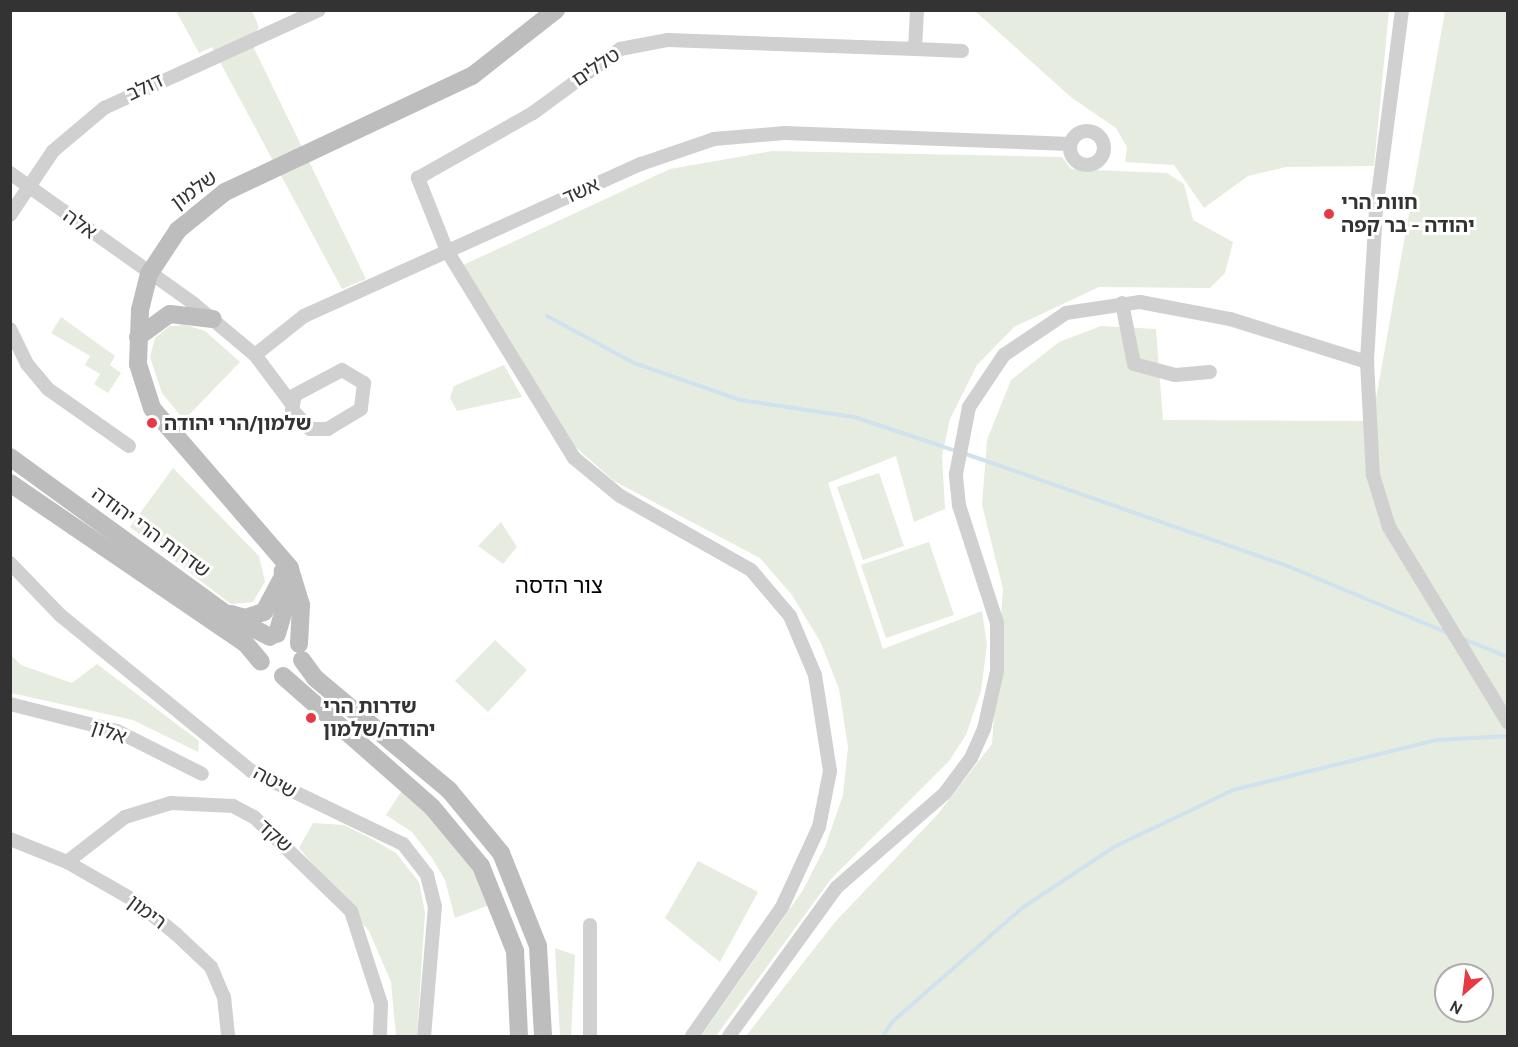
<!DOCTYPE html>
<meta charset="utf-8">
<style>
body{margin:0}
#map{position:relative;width:1518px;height:1047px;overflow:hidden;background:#fff;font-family:Cabin,"Noto Sans Hebrew",sans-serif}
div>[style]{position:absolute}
.green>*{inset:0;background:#e6ecdf}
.stream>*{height:4px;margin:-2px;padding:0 2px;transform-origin:2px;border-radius:2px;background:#cfe2ee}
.street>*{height:14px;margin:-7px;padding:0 7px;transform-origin:7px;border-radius:7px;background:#d0d0d0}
.street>.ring{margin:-7px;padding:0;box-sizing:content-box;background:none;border:14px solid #d0d0d0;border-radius:50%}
.secondary>*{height:18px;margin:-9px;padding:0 9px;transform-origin:9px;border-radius:9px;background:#bdbdbd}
.dots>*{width:16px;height:16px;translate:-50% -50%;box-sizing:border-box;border:3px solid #fff;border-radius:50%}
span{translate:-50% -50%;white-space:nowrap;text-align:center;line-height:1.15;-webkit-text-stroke:6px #fff;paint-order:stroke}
.street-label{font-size:20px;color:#333}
.poi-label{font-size:20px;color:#333;font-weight:700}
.left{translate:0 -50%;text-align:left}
.quarter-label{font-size:22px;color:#000}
.frame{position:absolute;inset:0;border:12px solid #333;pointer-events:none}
.north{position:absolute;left:1434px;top:963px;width:60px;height:60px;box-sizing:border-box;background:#fff;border:2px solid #adadad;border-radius:50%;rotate:208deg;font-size:16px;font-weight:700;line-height:24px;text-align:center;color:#333}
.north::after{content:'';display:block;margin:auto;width:21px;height:27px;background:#e63946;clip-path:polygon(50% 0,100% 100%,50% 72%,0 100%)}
</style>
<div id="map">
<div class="green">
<i style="clip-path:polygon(176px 11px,252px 11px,259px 27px,250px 40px,366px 279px,342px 289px,212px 47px,199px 53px)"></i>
<i style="clip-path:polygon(975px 11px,1389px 11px,1374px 166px,1286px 167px,1248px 176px,1204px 208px,1174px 165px,1125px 162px,1127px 147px,1116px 128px,1072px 98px)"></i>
<i style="clip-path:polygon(evenodd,1445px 11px,1507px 11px,1507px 1036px,746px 1036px,835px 922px,938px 814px,992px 744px,1003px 589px,982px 505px,987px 440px,1011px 380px,1059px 342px,1101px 326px,1156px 329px,1163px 420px,1372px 421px,1445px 11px,1446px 975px,1482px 975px,1482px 1011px,1446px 1011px,1446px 975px)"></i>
<i style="clip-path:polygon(772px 151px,1062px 157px,1071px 169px,1167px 173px,1184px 184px,1193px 220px,1233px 242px,1225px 273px,1210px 288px,1099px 287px,1014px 327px,977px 365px,950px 419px,942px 456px,945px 509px,914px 522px,896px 456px,828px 483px,883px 649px,982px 611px,987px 645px,981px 691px,966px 735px,949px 761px,831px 879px,716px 1036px,701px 1036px,803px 890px,825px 847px,843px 795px,848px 747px,839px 689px,821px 643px,792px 595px,760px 558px,614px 481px,562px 435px,461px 266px,670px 169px)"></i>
<i style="clip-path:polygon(61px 317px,115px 356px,110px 365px,121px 373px,108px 393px,94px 384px,100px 374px,85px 365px,90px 356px,51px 333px)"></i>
<i style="clip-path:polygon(186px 325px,205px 331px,240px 362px,184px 420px,162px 393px,150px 357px,155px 338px,170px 326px)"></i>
<i style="clip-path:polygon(504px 365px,522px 397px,457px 411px,450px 398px,454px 386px)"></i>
<i style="clip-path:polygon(173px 468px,259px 556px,265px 582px,253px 602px,231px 604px,130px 527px)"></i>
<i style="clip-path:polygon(879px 473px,904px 546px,863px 560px,837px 487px)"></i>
<i style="clip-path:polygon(501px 522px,517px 547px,503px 564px,478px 546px)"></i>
<i style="clip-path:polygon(929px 542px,954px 615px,886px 638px,861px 565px)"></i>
<i style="clip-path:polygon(495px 640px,527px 670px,488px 712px,455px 681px)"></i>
<i style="clip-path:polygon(11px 655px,21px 665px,72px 683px,97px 664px,199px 741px,198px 752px,133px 720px,11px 693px)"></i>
<i style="clip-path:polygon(403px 789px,467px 856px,492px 904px,455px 918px,445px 880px,432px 858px,412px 832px,386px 815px)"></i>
<i style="clip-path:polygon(313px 823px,344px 825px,372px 839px,396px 853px,419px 882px,425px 912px,417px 1036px,396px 1036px,391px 982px,369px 931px,299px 848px)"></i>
<i style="clip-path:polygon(698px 861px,758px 892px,720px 962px,665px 918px)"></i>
<i style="clip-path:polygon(555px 948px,575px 955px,571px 1036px,560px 1036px)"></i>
</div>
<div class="stream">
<i style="left:547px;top:316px;width:99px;rotate:28.4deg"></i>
<i style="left:634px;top:363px;width:112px;rotate:19.2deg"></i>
<i style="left:740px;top:400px;width:115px;rotate:8.5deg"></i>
<i style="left:854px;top:417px;width:108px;rotate:18.4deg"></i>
<i style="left:963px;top:453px;width:346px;rotate:19.2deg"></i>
<i style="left:1290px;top:567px;width:171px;rotate:22.7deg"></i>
<i style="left:1461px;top:638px;width:51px;rotate:22deg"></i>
<i style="left:883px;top:1036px;width:17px;rotate:-57deg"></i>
<i style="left:892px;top:1022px;width:173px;rotate:-41.2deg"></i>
<i style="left:1022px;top:908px;width:110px;rotate:-33.5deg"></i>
<i style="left:1114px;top:847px;width:132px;rotate:-25.6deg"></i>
<i style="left:1233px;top:790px;width:210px;rotate:-13.8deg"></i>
<i style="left:1437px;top:740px;width:71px;rotate:-3.2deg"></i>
</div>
<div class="street">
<i style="left:1402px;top:10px;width:201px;rotate:97.4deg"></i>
<i style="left:1376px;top:209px;width:153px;rotate:93.4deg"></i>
<i style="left:1367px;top:362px;width:113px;rotate:87deg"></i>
<i style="left:1373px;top:475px;width:54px;rotate:72.9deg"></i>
<i style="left:1389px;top:527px;width:229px;rotate:58.7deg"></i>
<i style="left:915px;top:49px;width:47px;rotate:2.4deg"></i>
<i class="ring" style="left:1070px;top:131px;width:20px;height:20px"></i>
<i style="left:10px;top:173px;width:226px;rotate:35.4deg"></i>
<i style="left:194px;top:304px;width:80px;rotate:39.9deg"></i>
<i style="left:255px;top:355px;width:63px;rotate:-38.5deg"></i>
<i style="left:304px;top:316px;width:370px;rotate:-24.3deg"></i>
<i style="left:641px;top:164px;width:77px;rotate:-18.9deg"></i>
<i style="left:714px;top:139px;width:71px;rotate:-4.8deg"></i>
<i style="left:785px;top:133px;width:285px;rotate:2.2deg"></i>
<i style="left:10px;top:215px;width:77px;rotate:-56.1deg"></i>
<i style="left:53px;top:151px;width:67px;rotate:-40.1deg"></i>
<i style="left:104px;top:108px;width:236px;rotate:-24.5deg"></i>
<i style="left:1122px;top:303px;width:62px;rotate:78.9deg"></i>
<i style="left:1134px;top:364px;width:42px;rotate:15deg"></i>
<i style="left:1175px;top:375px;width:35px;rotate:-5deg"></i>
<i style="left:10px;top:329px;width:39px;rotate:64deg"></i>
<i style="left:27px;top:364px;width:33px;rotate:50deg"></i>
<i style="left:48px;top:389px;width:99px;rotate:35.1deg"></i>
<i style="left:255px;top:355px;width:60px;rotate:53.1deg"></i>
<i style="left:342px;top:370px;width:26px;rotate:31deg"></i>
<i style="left:364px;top:383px;width:26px;rotate:97deg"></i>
<i style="left:361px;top:409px;width:39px;rotate:149deg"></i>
<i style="left:328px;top:429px;width:18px;rotate:180deg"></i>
<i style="left:310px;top:429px;width:26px;rotate:-133deg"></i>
<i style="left:292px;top:410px;width:15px;rotate:-79deg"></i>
<i style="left:295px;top:395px;width:53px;rotate:-28deg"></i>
<i style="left:10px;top:563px;width:72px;rotate:46.1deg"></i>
<i style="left:60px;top:615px;width:247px;rotate:39.2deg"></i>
<i style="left:251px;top:771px;width:169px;rotate:25.7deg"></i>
<i style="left:403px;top:844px;width:39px;rotate:52deg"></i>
<i style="left:427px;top:875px;width:32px;rotate:76deg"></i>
<i style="left:435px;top:906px;width:130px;rotate:94.8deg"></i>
<i style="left:10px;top:704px;width:110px;rotate:14.2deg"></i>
<i style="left:117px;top:731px;width:95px;rotate:26.8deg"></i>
<i style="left:10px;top:839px;width:61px;rotate:22deg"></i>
<i style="left:67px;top:862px;width:78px;rotate:29.8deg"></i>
<i style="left:135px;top:901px;width:53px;rotate:38.8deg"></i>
<i style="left:176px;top:934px;width:48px;rotate:43.3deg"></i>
<i style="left:211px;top:967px;width:33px;rotate:67deg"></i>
<i style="left:224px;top:997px;width:39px;rotate:84deg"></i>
<i style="left:67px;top:862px;width:73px;rotate:-37.8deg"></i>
<i style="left:125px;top:817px;width:48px;rotate:-16.9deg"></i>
<i style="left:171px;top:803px;width:62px;rotate:2.8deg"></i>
<i style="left:233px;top:806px;width:24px;rotate:28deg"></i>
<i style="left:254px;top:817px;width:135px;rotate:44.1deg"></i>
<i style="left:351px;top:911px;width:98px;rotate:72.1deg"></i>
<i style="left:381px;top:1004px;width:32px;rotate:92deg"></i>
<i style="left:590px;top:925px;width:111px;rotate:90deg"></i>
<i style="left:692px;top:1036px;width:157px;rotate:-55.1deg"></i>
<i style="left:782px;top:907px;width:88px;rotate:-65.2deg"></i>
<i style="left:819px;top:827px;width:57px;rotate:-78.9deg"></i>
<i style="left:830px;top:771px;width:97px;rotate:-98.9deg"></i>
<i style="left:815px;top:675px;width:64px;rotate:-113deg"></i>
<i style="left:790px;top:616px;width:60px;rotate:-130.3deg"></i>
<i style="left:751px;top:570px;width:150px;rotate:-150.5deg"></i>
<i style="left:620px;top:496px;width:60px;rotate:-140.4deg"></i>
<i style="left:574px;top:458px;width:243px;rotate:-121.5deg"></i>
<i style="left:447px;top:251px;width:79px;rotate:-111.7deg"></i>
<i style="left:418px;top:178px;width:132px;rotate:-29.5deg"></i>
<i style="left:533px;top:113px;width:108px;rotate:-36.3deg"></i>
<i style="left:620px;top:49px;width:49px;rotate:-10.6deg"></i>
<i style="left:668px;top:40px;width:247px;rotate:2.1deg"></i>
<i style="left:915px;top:49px;width:37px;rotate:-87deg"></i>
<i style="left:729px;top:1036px;width:184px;rotate:-54.1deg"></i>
<i style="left:837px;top:887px;width:143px;rotate:-41deg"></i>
<i style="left:945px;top:793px;width:44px;rotate:-53.4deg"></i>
<i style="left:971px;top:758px;width:32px;rotate:-66deg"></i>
<i style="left:984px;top:729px;width:59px;rotate:-77.4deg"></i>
<i style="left:997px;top:671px;width:48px;rotate:-90deg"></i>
<i style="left:997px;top:623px;width:124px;rotate:-107.9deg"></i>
<i style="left:959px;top:505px;width:31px;rotate:-96deg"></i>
<i style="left:956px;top:474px;width:68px;rotate:-79deg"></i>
<i style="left:969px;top:407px;width:63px;rotate:-56.1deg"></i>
<i style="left:1004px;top:355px;width:75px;rotate:-34.1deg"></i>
<i style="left:1066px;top:313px;width:75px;rotate:-8.5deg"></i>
<i style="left:1140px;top:302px;width:92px;rotate:10.7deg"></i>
<i style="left:1230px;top:319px;width:144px;rotate:17.4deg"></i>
</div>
<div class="secondary">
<i style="left:138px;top:337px;width:39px;rotate:-36deg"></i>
<i style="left:170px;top:314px;width:43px;rotate:6.6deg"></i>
<i style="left:10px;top:457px;width:263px;rotate:36deg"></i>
<i style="left:223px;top:612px;width:53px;rotate:28deg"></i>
<i style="left:10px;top:483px;width:286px;rotate:34.3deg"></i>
<i style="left:246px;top:644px;width:23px;rotate:50deg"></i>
<i style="left:231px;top:614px;width:15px;rotate:16deg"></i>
<i style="left:245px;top:618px;width:20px;rotate:-18deg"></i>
<i style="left:264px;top:612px;width:36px;rotate:-62deg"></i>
<i style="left:277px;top:634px;width:26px;rotate:-74deg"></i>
<i style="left:284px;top:609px;width:38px;rotate:-92deg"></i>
<i style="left:299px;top:644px;width:39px;rotate:-87deg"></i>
<i style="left:301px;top:605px;width:39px;rotate:-107deg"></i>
<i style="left:290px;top:568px;width:211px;rotate:-130.8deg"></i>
<i style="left:152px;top:408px;width:46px;rotate:-107.7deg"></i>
<i style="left:138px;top:364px;width:54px;rotate:-87.9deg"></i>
<i style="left:140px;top:310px;width:37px;rotate:-76deg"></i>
<i style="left:149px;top:274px;width:53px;rotate:-56.6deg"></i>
<i style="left:178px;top:230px;width:60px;rotate:-39deg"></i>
<i style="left:225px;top:192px;width:273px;rotate:-25.2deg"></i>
<i style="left:472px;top:76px;width:107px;rotate:-38.2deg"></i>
<i style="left:302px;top:660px;width:22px;rotate:54deg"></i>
<i style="left:315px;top:678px;width:175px;rotate:39.9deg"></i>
<i style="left:449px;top:790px;width:82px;rotate:50.5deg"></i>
<i style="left:501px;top:853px;width:100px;rotate:68.3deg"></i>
<i style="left:538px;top:946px;width:90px;rotate:86.8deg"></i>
<i style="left:283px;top:676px;width:198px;rotate:41.3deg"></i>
<i style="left:432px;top:807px;width:77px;rotate:50.3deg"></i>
<i style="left:481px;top:866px;width:92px;rotate:68.2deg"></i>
<i style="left:515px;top:951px;width:85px;rotate:87.3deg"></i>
</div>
<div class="dots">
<i style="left:1329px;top:214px;background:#e63946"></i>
<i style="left:152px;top:423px;background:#e63946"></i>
<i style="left:311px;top:718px;background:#e63946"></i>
</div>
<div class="street-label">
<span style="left:596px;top:67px;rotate:-34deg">טללים</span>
<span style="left:145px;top:87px;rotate:-25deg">דולב</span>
<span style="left:194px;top:190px;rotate:-36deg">שלמון</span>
<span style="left:581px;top:191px;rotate:-24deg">אשד</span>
<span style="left:80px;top:224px;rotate:36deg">אלה</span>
<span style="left:151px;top:532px;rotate:36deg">שדרות הרי יהודה</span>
<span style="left:109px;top:732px;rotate:19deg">אלון</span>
<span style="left:275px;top:782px;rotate:29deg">שיטה</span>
<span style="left:275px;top:836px;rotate:42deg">שקד</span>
<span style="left:147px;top:912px;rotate:37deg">רימון</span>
</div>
<div class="poi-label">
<span class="left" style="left:1341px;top:214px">חוות הרי<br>יהודה - בר קפה</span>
<span class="left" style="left:164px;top:423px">שלמון/הרי יהודה</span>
<span class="left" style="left:323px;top:718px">שדרות הרי<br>יהודה/שלמון</span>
</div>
<div class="quarter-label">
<span style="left:559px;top:586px">צור הדסה</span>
</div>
<div class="frame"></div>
<div class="north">N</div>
</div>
